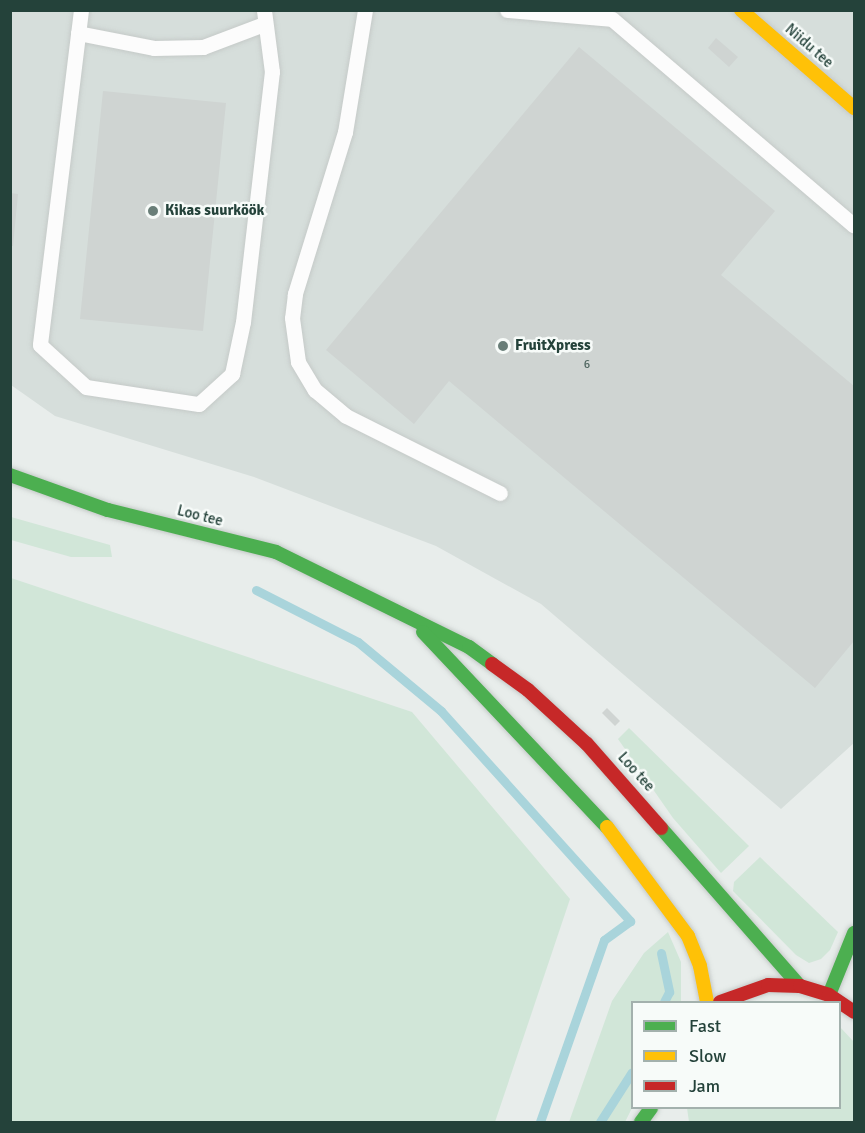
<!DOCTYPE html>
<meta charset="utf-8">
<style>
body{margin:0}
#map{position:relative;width:865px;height:1133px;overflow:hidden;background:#e8edeb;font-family:Signika,sans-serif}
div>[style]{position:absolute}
.built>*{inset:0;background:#d6dedb}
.green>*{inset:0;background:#d1e6d8}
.stream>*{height:9px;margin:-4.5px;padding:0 4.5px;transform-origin:4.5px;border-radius:4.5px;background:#a9d4db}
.building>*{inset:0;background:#cfd4d2}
.roads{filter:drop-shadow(0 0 2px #c5cac8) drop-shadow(0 0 2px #c5cac8)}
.lane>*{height:15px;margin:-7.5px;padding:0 7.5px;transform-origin:7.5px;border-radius:7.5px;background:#fcfcfc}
.fast>*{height:14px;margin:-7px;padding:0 7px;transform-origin:7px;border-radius:7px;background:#4caf50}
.slow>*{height:14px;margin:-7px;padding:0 7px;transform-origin:7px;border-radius:7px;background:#ffc107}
.jam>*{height:14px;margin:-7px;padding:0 7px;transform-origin:7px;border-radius:7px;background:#c62828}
.dots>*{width:16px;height:16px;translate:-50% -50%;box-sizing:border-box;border:3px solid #f7fbf9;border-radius:50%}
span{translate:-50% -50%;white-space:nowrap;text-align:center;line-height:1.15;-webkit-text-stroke:5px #f7fbf9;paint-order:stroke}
.number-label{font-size:12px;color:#506761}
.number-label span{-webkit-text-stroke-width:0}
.street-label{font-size:15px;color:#24423a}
.poi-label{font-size:15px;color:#24423a;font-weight:700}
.left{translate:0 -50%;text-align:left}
.frame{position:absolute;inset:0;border:12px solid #24423a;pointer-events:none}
.legend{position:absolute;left:631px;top:1001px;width:210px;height:108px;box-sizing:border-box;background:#f7fbf9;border:2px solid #a3b1ad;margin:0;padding:8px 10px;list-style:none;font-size:18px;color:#24423a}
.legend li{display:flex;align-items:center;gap:12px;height:30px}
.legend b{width:30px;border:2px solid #a3b1ad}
</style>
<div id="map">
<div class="built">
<i style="clip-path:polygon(10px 11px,854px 11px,854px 743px,781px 809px,541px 604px,436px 546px,254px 477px,55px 416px,11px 385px)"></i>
</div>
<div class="green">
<i style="clip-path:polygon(11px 517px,110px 545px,112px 557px,71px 557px,11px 540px)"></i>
<i style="clip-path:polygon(11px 578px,412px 712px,570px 899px,495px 1122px,11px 1122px)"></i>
<i style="clip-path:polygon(629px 728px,749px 846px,721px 873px,673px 818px,618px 739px)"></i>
<i style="clip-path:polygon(760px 857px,838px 932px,830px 950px,821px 959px,809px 963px,796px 955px,733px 891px,734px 882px)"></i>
<i style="clip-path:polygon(668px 932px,681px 962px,681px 1002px,632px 1002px,632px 1108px,625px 1122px,569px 1122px,612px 1001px,644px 953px)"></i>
<i style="clip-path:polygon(840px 1027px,854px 1042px,854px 1122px,689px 1122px,687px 1108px,840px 1108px)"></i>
</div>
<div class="stream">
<i style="left:256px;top:590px;width:114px;rotate:27deg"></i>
<i style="left:358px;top:642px;width:108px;rotate:39.7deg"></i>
<i style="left:441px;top:711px;width:283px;rotate:48deg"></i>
<i style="left:630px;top:921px;width:32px;rotate:144deg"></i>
<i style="left:604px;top:940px;width:193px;rotate:109.4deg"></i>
<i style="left:661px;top:953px;width:40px;rotate:78deg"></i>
<i style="left:669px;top:992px;width:11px;rotate:117deg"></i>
<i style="left:600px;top:1122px;width:59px;rotate:-57.4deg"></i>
</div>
<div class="building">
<i style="clip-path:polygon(716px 38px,738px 57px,729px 67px,708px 48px)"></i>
<i style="clip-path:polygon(579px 47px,775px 211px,721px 275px,854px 386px,854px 641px,815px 688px,449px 381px,414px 424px,326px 350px)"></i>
<i style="clip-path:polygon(103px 91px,226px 103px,203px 331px,80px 319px)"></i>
<i style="clip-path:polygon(10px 193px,18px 194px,13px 246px,10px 246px)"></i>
<i style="clip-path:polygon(607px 708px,620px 721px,615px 726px,602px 713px)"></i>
</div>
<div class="roads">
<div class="lane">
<i style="left:81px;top:10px;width:337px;rotate:97deg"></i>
<i style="left:40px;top:345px;width:62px;rotate:42.4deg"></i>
<i style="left:86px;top:387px;width:114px;rotate:8.6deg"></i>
<i style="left:199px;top:404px;width:45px;rotate:-42.3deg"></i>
<i style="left:232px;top:374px;width:53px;rotate:-78.1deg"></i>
<i style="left:243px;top:322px;width:252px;rotate:-83.4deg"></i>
<i style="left:272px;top:72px;width:63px;rotate:-97.4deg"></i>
<i style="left:365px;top:10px;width:124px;rotate:99.3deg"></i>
<i style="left:345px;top:132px;width:170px;rotate:107.2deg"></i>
<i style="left:295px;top:294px;width:24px;rotate:97deg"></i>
<i style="left:292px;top:318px;width:44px;rotate:82.2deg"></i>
<i style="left:298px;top:362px;width:33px;rotate:59deg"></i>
<i style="left:315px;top:390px;width:40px;rotate:40deg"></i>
<i style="left:346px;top:416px;width:172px;rotate:26.6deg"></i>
<i style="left:507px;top:10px;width:105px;rotate:4.9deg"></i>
<i style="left:612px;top:19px;width:318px;rotate:40.5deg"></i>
<i style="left:78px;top:33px;width:77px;rotate:11.2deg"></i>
<i style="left:154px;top:48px;width:49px;rotate:-1.2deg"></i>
<i style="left:203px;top:47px;width:65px;rotate:-20.7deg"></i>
</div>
<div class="fast">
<i style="left:10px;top:475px;width:104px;rotate:19.7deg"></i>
<i style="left:108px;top:510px;width:173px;rotate:14deg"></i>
<i style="left:276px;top:552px;width:215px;rotate:26.2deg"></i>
<i style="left:469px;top:647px;width:29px;rotate:36deg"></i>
<i style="left:423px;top:632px;width:268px;rotate:46.7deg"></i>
<i style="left:661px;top:828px;width:210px;rotate:48.7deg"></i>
<i style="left:829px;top:995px;width:67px;rotate:-68deg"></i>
<i style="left:641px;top:1122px;width:17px;rotate:-54deg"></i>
</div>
<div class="slow">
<i style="left:741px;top:10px;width:150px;rotate:40.9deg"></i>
<i style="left:607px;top:827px;width:136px;rotate:53.4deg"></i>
<i style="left:688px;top:936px;width:32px;rotate:68deg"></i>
<i style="left:700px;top:966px;width:37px;rotate:79deg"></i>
</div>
<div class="jam">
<i style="left:492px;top:664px;width:44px;rotate:35.8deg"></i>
<i style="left:528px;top:690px;width:80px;rotate:42.5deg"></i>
<i style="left:587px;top:744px;width:112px;rotate:48.6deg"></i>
<i style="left:720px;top:1002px;width:51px;rotate:-19.5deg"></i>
<i style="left:768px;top:985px;width:32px;rotate:2deg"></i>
<i style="left:800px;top:986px;width:30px;rotate:17deg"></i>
<i style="left:829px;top:995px;width:30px;rotate:34deg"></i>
</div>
</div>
<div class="dots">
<i style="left:153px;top:211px;background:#697e78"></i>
<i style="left:503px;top:346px;background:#697e78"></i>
</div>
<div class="number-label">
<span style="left:587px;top:365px">6</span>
</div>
<div class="street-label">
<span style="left:809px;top:46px;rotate:41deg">Niidu tee</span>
<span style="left:200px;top:516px;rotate:14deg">Loo tee</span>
<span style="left:636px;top:772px;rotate:48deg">Loo tee</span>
</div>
<div class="poi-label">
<span class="left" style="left:165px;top:211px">Kikas suurköök</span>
<span class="left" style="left:515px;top:346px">FruitXpress</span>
</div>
<div class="frame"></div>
<ul class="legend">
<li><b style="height:8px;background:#4caf50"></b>Fast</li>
<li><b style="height:8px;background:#ffc107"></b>Slow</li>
<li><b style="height:8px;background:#c62828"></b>Jam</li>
</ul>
</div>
